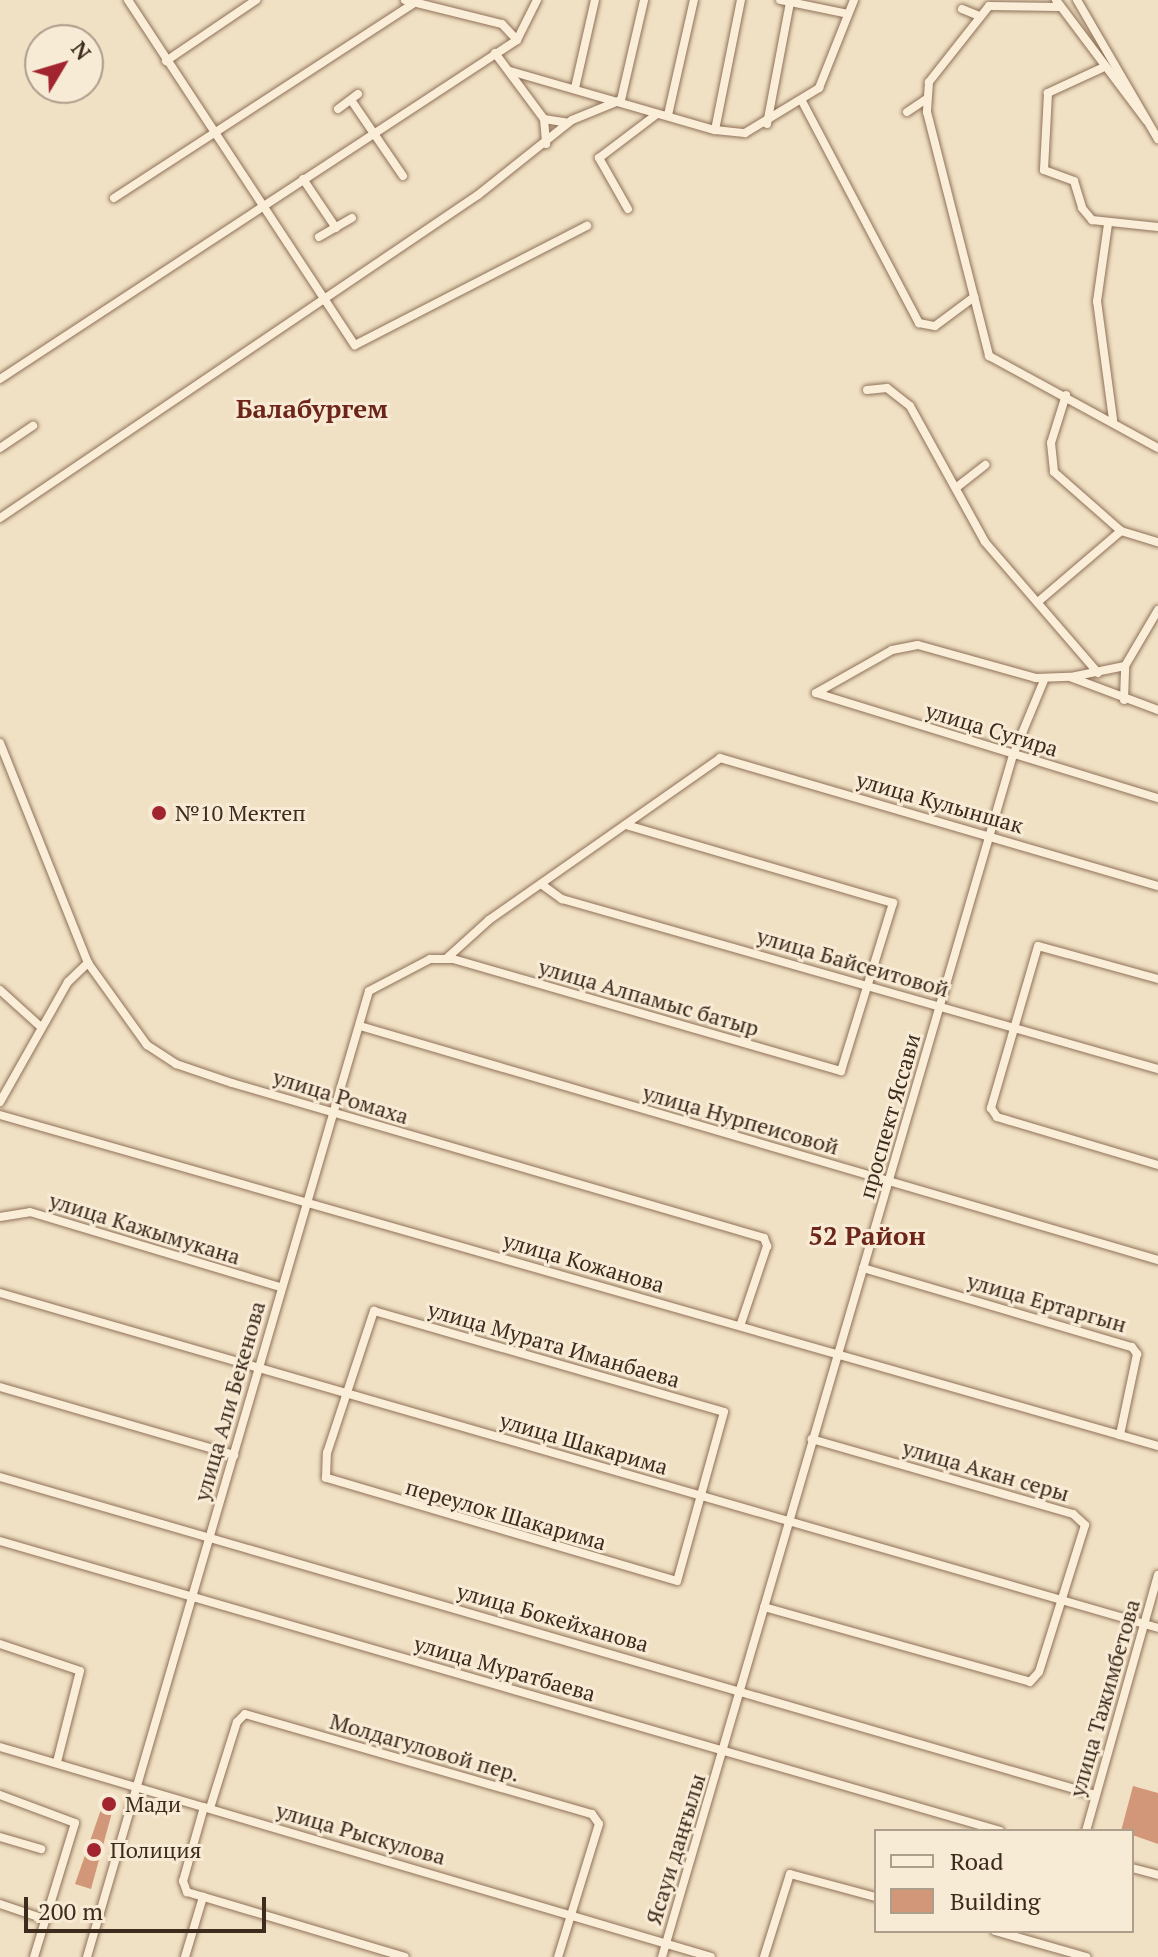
<!DOCTYPE html>
<meta charset="utf-8">
<style>
body{margin:0}
#map{position:relative;width:1158px;height:1957px;overflow:hidden;background:#f1e1c4;font-family:"PT Serif",serif}
div>[style]{position:absolute}
.building>*{inset:0;background:#d29778}
.roads{filter:drop-shadow(0 0 2px #8e7159) drop-shadow(0 0 2px #8e7159)}
.minor>*{height:8px;margin:-4px;padding:0 4px;transform-origin:4px;border-radius:4px;background:#fbeed9}
.dots>*{width:22px;height:22px;translate:-50% -50%;box-sizing:border-box;border:4px solid #f8ebd5;border-radius:50%}
span{translate:-50% -50%;white-space:nowrap;text-align:center;line-height:1.15;-webkit-text-stroke:6px #f8ebd5;paint-order:stroke}
.street-label{font-size:22px;color:#3d2b1e}
.poi-label{font-size:22px;color:#3d2b1e}
.left{translate:0 -50%;text-align:left}
.quarter-label{font-size:26px;color:#6d251a;font-weight:700}
.legend{position:absolute;left:874px;top:1829px;width:260px;height:104px;box-sizing:border-box;background:#f8ebd5;border:2px solid #ad9e8c;margin:0;padding:10px 14px;list-style:none;font-size:24px;color:#3d2b1e}
.legend li{display:flex;align-items:center;gap:16px;height:40px}
.legend b{width:40px;border:2px solid #ad9e8c}
.north{position:absolute;left:24px;top:24px;width:80px;height:80px;box-sizing:border-box;background:#f8ebd5;border:2px solid #ad9e8c;border-radius:50%;rotate:52deg;font-size:22px;font-weight:700;line-height:32px;text-align:center;color:#3d2b1e}
.north::after{content:'';display:block;margin:auto;width:28px;height:36px;background:#a1242f;clip-path:polygon(50% 0,100% 100%,50% 72%,0 100%)}
.scale{position:absolute;left:24px;top:1897px;width:242px;height:36px;box-sizing:border-box;border:4px solid #3d2b1e;border-top:0;padding-left:10px;font-size:24px;line-height:28px;white-space:nowrap;color:#3d2b1e;-webkit-text-stroke:6px #f8ebd5;paint-order:stroke}
</style>
<div id="map">
<div class="building">
<i style="clip-path:polygon(1133px 1786px,1158px 1793px,1158px 1844px,1121px 1831px)"></i>
<i style="clip-path:polygon(106px 1795px,116px 1798px,91px 1889px,75px 1884px)"></i>
</div>
<div class="roads">
<div class="minor">
<i style="left:128px;top:0;width:413px;rotate:56.7deg"></i>
<i style="left:355px;top:345px;width:261px;rotate:-27.2deg"></i>
<i style="left:405px;top:0;width:100px;rotate:13.9deg"></i>
<i style="left:502px;top:24px;width:22px;rotate:47deg"></i>
<i style="left:780px;top:0;width:69px;rotate:11.6deg"></i>
<i style="left:1056px;top:0;width:151px;rotate:53.1deg"></i>
<i style="left:1077px;top:0;width:161px;rotate:59.8deg"></i>
<i style="left:1059px;top:7px;width:70px;rotate:-179.2deg"></i>
<i style="left:989px;top:6px;width:97px;rotate:128.3deg"></i>
<i style="left:929px;top:82px;width:30px;rotate:94deg"></i>
<i style="left:927px;top:112px;width:252px;rotate:75.7deg"></i>
<i style="left:989px;top:356px;width:192px;rotate:28.6deg"></i>
<i style="left:962px;top:9px;width:18px;rotate:22deg"></i>
<i style="left:495px;top:53px;width:82px;rotate:53.4deg"></i>
<i style="left:544px;top:119px;width:25px;rotate:85deg"></i>
<i style="left:166px;top:61px;width:109px;rotate:-34.1deg"></i>
<i style="left:1102px;top:68px;width:60px;rotate:155.2deg"></i>
<i style="left:1048px;top:93px;width:77px;rotate:93deg"></i>
<i style="left:1044px;top:170px;width:32px;rotate:20deg"></i>
<i style="left:1074px;top:181px;width:28px;rotate:73deg"></i>
<i style="left:1082px;top:208px;width:16px;rotate:50deg"></i>
<i style="left:1092px;top:220px;width:66px;rotate:6.1deg"></i>
<i style="left:510px;top:71px;width:213px;rotate:16.1deg"></i>
<i style="left:715px;top:130px;width:30px;rotate:6deg"></i>
<i style="left:745px;top:133px;width:87px;rotate:-31.3deg"></i>
<i style="left:819px;top:88px;width:95px;rotate:-68.3deg"></i>
<i style="left:575px;top:88px;width:90px;rotate:-77.2deg"></i>
<i style="left:351px;top:100px;width:92px;rotate:55.6deg"></i>
<i style="left:803px;top:103px;width:249px;rotate:62.2deg"></i>
<i style="left:919px;top:323px;width:16px;rotate:11deg"></i>
<i style="left:935px;top:326px;width:49px;rotate:-36.6deg"></i>
<i style="left:338px;top:109px;width:25px;rotate:-37deg"></i>
<i style="left:907px;top:112px;width:22px;rotate:-34deg"></i>
<i style="left:668px;top:115px;width:118px;rotate:-77.3deg"></i>
<i style="left:544px;top:119px;width:24px;rotate:9deg"></i>
<i style="left:767px;top:124px;width:124px;rotate:-79.3deg"></i>
<i style="left:715px;top:130px;width:133px;rotate:-78.7deg"></i>
<i style="left:303px;top:179px;width:59px;rotate:56deg"></i>
<i style="left:114px;top:198px;width:360px;rotate:-33deg"></i>
<i style="left:628px;top:209px;width:59px;rotate:-119.6deg"></i>
<i style="left:599px;top:158px;width:73px;rotate:-37.2deg"></i>
<i style="left:1108px;top:224px;width:78px;rotate:98.1deg"></i>
<i style="left:1097px;top:301px;width:120px;rotate:82.3deg"></i>
<i style="left:319px;top:237px;width:38px;rotate:-30deg"></i>
<i style="left:0;top:379px;width:618px;rotate:-33.25deg"></i>
<i style="left:517px;top:40px;width:45px;rotate:-63.4deg"></i>
<i style="left:867px;top:390px;width:20px;rotate:-6deg"></i>
<i style="left:887px;top:388px;width:29px;rotate:38deg"></i>
<i style="left:910px;top:406px;width:155px;rotate:61.1deg"></i>
<i style="left:985px;top:542px;width:173px;rotate:49.2deg"></i>
<i style="left:1066px;top:395px;width:50px;rotate:107.4deg"></i>
<i style="left:1051px;top:443px;width:29px;rotate:84deg"></i>
<i style="left:1054px;top:472px;width:89px;rotate:41.4deg"></i>
<i style="left:1121px;top:531px;width:39px;rotate:17deg"></i>
<i style="left:0;top:448px;width:40px;rotate:-34deg"></i>
<i style="left:957px;top:487px;width:36px;rotate:-38deg"></i>
<i style="left:0;top:518px;width:577px;rotate:-34.05deg"></i>
<i style="left:478px;top:195px;width:120px;rotate:-38.6deg"></i>
<i style="left:572px;top:120px;width:53px;rotate:-22.2deg"></i>
<i style="left:621px;top:100px;width:103px;rotate:-77deg"></i>
<i style="left:1039px;top:601px;width:108px;rotate:-40.5deg"></i>
<i style="left:1071px;top:677px;width:55px;rotate:-11.5deg"></i>
<i style="left:816px;top:693px;width:87px;rotate:-29.5deg"></i>
<i style="left:892px;top:650px;width:26px;rotate:-11deg"></i>
<i style="left:918px;top:645px;width:123px;rotate:15.6deg"></i>
<i style="left:1036px;top:678px;width:34px;rotate:-2deg"></i>
<i style="left:1070px;top:677px;width:94px;rotate:20.6deg"></i>
<i style="left:816px;top:693px;width:358px;rotate:17.1deg"></i>
<i style="left:1124px;top:700px;width:34px;rotate:-88deg"></i>
<i style="left:1125px;top:666px;width:65px;rotate:-59.5deg"></i>
<i style="left:0;top:743px;width:237px;rotate:68.2deg"></i>
<i style="left:88px;top:963px;width:101px;rotate:54.3deg"></i>
<i style="left:147px;top:1045px;width:35px;rotate:33deg"></i>
<i style="left:176px;top:1064px;width:59px;rotate:18.7deg"></i>
<i style="left:232px;top:1083px;width:554px;rotate:16.24deg"></i>
<i style="left:764px;top:1238px;width:9px;rotate:69deg"></i>
<i style="left:767px;top:1246px;width:84px;rotate:108.6deg"></i>
<i style="left:541px;top:884px;width:26px;rotate:36deg"></i>
<i style="left:562px;top:899px;width:620px;rotate:15.92deg"></i>
<i style="left:447px;top:958px;width:57px;rotate:-42.1deg"></i>
<i style="left:489px;top:920px;width:282px;rotate:-35deg"></i>
<i style="left:720px;top:758px;width:456px;rotate:16.3deg"></i>
<i style="left:1158px;top:979px;width:124px;rotate:-164.6deg"></i>
<i style="left:1038px;top:946px;width:169px;rotate:106.2deg"></i>
<i style="left:991px;top:1108px;width:11px;rotate:56deg"></i>
<i style="left:997px;top:1117px;width:168px;rotate:16.6deg"></i>
<i style="left:0;top:990px;width:55px;rotate:42.1deg"></i>
<i style="left:360px;top:1026px;width:832px;rotate:16.34deg"></i>
<i style="left:0;top:1102px;width:138px;rotate:-60.5deg"></i>
<i style="left:68px;top:982px;width:28px;rotate:-44deg"></i>
<i style="left:0;top:1115px;width:1204px;rotate:15.95deg"></i>
<i style="left:0;top:1217px;width:30px;rotate:-9deg"></i>
<i style="left:30px;top:1212px;width:261px;rotate:16.7deg"></i>
<i style="left:863px;top:1268px;width:280px;rotate:16.4deg"></i>
<i style="left:1132px;top:1347px;width:9px;rotate:54deg"></i>
<i style="left:1137px;top:1354px;width:83px;rotate:101.9deg"></i>
<i style="left:0;top:1293px;width:1205px;rotate:16.13deg"></i>
<i style="left:374px;top:1311px;width:364px;rotate:16.1deg"></i>
<i style="left:724px;top:1412px;width:175px;rotate:105.5deg"></i>
<i style="left:677px;top:1581px;width:366px;rotate:-163.6deg"></i>
<i style="left:326px;top:1478px;width:25px;rotate:-88deg"></i>
<i style="left:327px;top:1453px;width:150px;rotate:-71.7deg"></i>
<i style="left:0;top:1387px;width:244px;rotate:16.2deg"></i>
<i style="left:0;top:1477px;width:1140px;rotate:16.19deg"></i>
<i style="left:0;top:1541px;width:1041px;rotate:16.17deg"></i>
<i style="left:764px;top:1607px;width:276px;rotate:15.7deg"></i>
<i style="left:1030px;top:1682px;width:13px;rotate:-48deg"></i>
<i style="left:1039px;top:1672px;width:154px;rotate:-72.6deg"></i>
<i style="left:1085px;top:1525px;width:16px;rotate:-137deg"></i>
<i style="left:1073px;top:1514px;width:272px;rotate:-164deg"></i>
<i style="left:0;top:1644px;width:84px;rotate:18.6deg"></i>
<i style="left:80px;top:1671px;width:94px;rotate:104.2deg"></i>
<i style="left:0;top:1747px;width:741px;rotate:16.45deg"></i>
<i style="left:0;top:1795px;width:80px;rotate:20.5deg"></i>
<i style="left:75px;top:1823px;width:140px;rotate:107deg"></i>
<i style="left:204px;top:1807px;width:77px;rotate:105.8deg"></i>
<i style="left:183px;top:1881px;width:12px;rotate:70deg"></i>
<i style="left:187px;top:1892px;width:227px;rotate:16.6deg"></i>
<i style="left:210px;top:1808px;width:90px;rotate:-72.6deg"></i>
<i style="left:237px;top:1722px;width:11px;rotate:-45deg"></i>
<i style="left:245px;top:1714px;width:361px;rotate:16.1deg"></i>
<i style="left:592px;top:1814px;width:12px;rotate:55deg"></i>
<i style="left:599px;top:1824px;width:139px;rotate:107.1deg"></i>
<i style="left:1086px;top:1831px;width:266px;rotate:-74.3deg"></i>
<i style="left:0;top:1837px;width:43px;rotate:16.3deg"></i>
<i style="left:1132px;top:1868px;width:27px;rotate:15deg"></i>
<i style="left:0;top:1904px;width:46px;rotate:18.8deg"></i>
<i style="left:995px;top:1931px;width:95px;rotate:15.9deg"></i>
<i style="left:87px;top:1957px;width:1006px;rotate:-73.73deg"></i>
<i style="left:369px;top:991px;width:69px;rotate:-27.7deg"></i>
<i style="left:430px;top:959px;width:23px"></i>
<i style="left:453px;top:959px;width:404px;rotate:16.1deg"></i>
<i style="left:841px;top:1071px;width:176px;rotate:-72.8deg"></i>
<i style="left:893px;top:903px;width:278px;rotate:-163.7deg"></i>
<i style="left:185px;top:1957px;width:63px;rotate:-73.3deg"></i>
<i style="left:662px;top:1957px;width:1252px;rotate:-73.72deg"></i>
<i style="left:1013px;top:755px;width:81px;rotate:-67.5deg"></i>
<i style="left:764px;top:1957px;width:87px;rotate:-72.6deg"></i>
<i style="left:790px;top:1874px;width:89px;rotate:15deg"></i>
</div>
</div>
<div class="dots">
<i style="left:159px;top:813px;background:#a1242f"></i>
<i style="left:109px;top:1804px;background:#a1242f"></i>
<i style="left:94px;top:1850px;background:#a1242f"></i>
</div>
<div class="street-label">
<span style="left:992px;top:729px;rotate:17deg">улица Сугира</span>
<span style="left:940px;top:802px;rotate:16deg">улица Кулыншак</span>
<span style="left:853px;top:962px;rotate:16deg">улица Байсеитовой</span>
<span style="left:649px;top:997px;rotate:16deg">улица Алпамыс батыр</span>
<span style="left:341px;top:1096px;rotate:17deg">улица Ромаха</span>
<span style="left:889px;top:1116px;rotate:-74deg">проспект Яссави</span>
<span style="left:741px;top:1119px;rotate:16deg">улица Нурпеисовой</span>
<span style="left:145px;top:1228px;rotate:17deg">улица Кажымукана</span>
<span style="left:584px;top:1262px;rotate:16deg">улица Кожанова</span>
<span style="left:1047px;top:1302px;rotate:16deg">улица Ертаргын</span>
<span style="left:554px;top:1344px;rotate:16deg">улица Мурата Иманбаева</span>
<span style="left:229px;top:1401px;rotate:-74deg">улица Али Бекенова</span>
<span style="left:584px;top:1443px;rotate:16deg">улица Шакарима</span>
<span style="left:986px;top:1470px;rotate:16deg">улица Акан серы</span>
<span style="left:506px;top:1514px;rotate:16deg">переулок Шакарима</span>
<span style="left:553px;top:1617px;rotate:16deg">улица Бокейханова</span>
<span style="left:505px;top:1668px;rotate:16deg">улица Муратбаева</span>
<span style="left:1104px;top:1698px;rotate:-74deg">улица Тажимбетова</span>
<span style="left:425px;top:1747px;rotate:16deg">Молдагуловой пер.</span>
<span style="left:361px;top:1833px;rotate:16deg">улица Рыскулова</span>
<span style="left:675px;top:1849px;rotate:-73deg">Ясауи даңғылы</span>
</div>
<div class="poi-label">
<span class="left" style="left:175px;top:813px">№10 Мектеп</span>
<span class="left" style="left:125px;top:1804px">Мади</span>
<span class="left" style="left:110px;top:1850px">Полиция</span>
</div>
<div class="quarter-label">
<span style="left:312px;top:409px">Балабургем</span>
<span style="left:867px;top:1236px">52 Район</span>
</div>
<ul class="legend">
<li><b style="height:10px;background:#fbeed9"></b>Road</li>
<li><b style="height:22px;background:#d29778"></b>Building</li>
</ul>
<div class="north">N</div>
<div class="scale">200 m</div>
</div>
